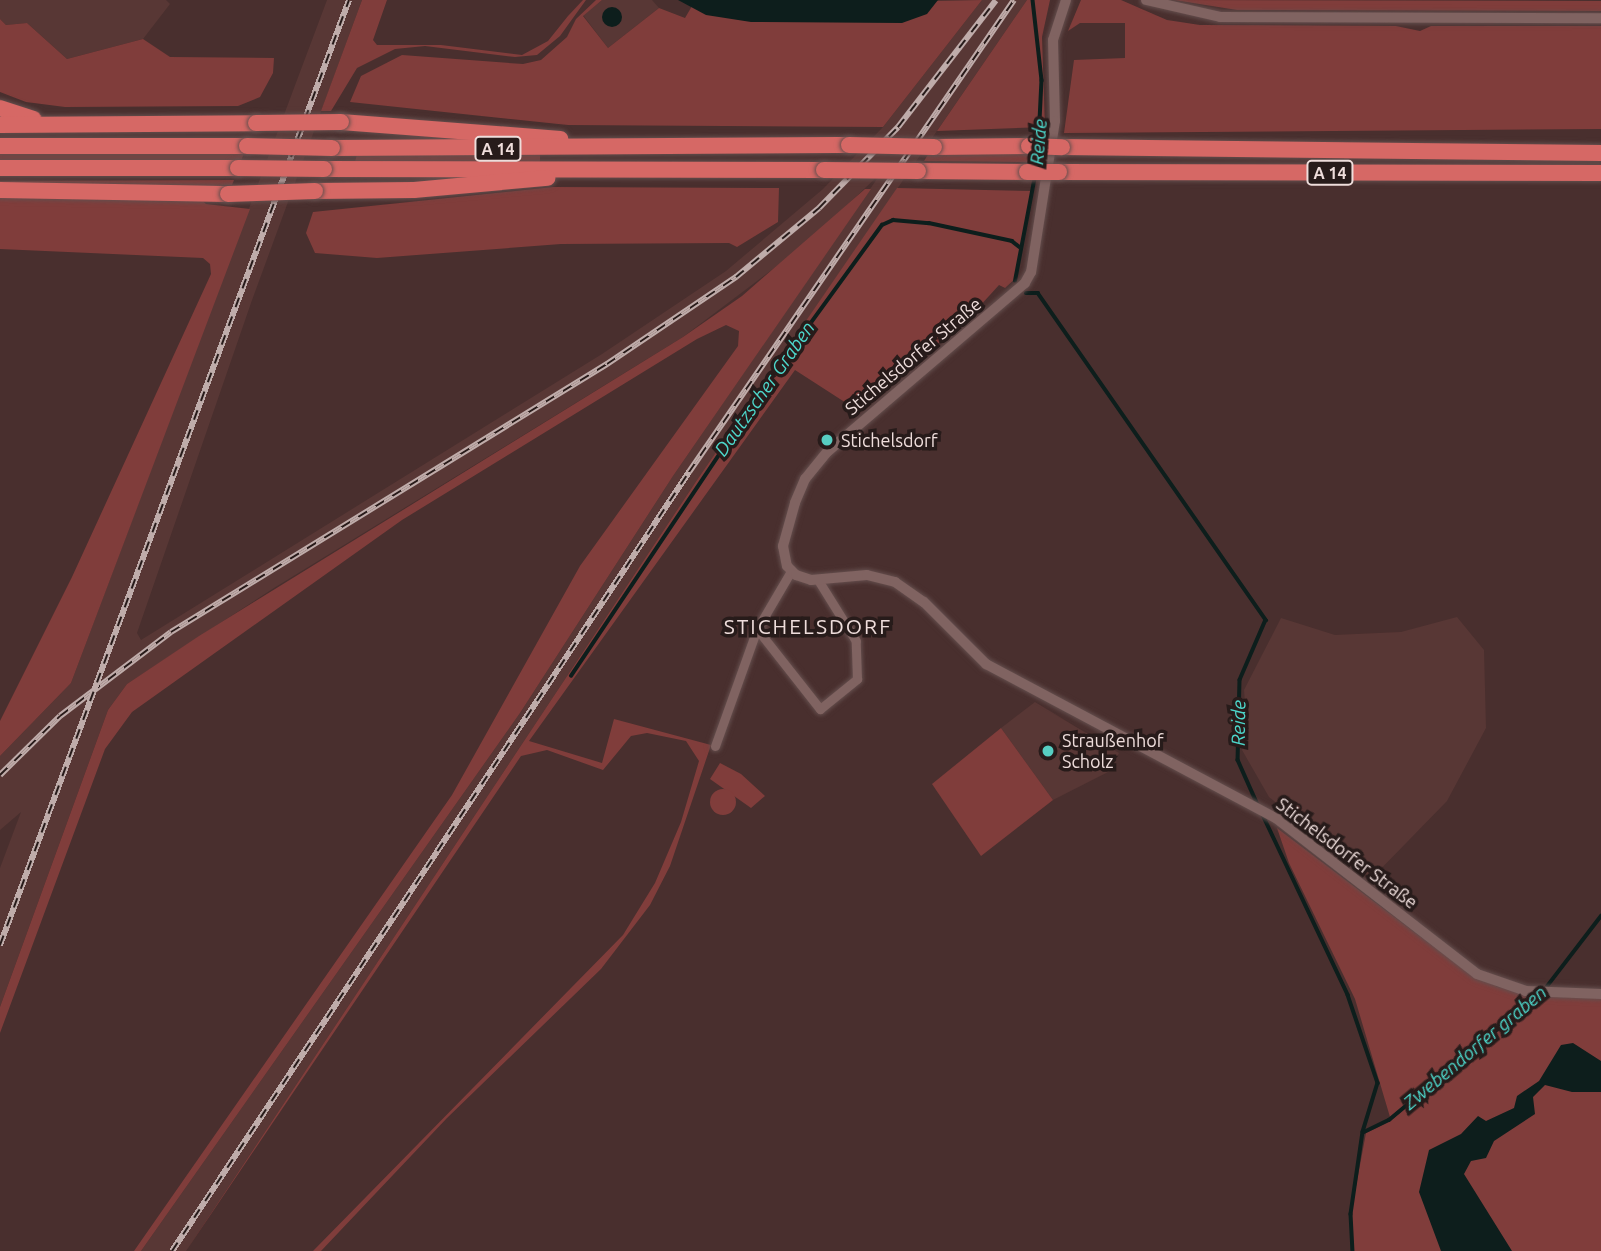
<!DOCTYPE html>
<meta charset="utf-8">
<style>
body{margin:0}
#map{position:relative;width:1601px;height:1251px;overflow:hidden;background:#492f2e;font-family:Ubuntu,sans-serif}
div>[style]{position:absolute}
.built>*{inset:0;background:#583735}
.green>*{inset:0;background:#803d3b}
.round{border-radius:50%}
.water>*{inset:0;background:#0d1e1c}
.stream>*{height:3.5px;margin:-1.75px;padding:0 1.75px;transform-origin:1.75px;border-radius:1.75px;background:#0d1e1c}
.roads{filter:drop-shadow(0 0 2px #644e4d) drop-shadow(0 0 2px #644e4d)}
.minor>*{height:9px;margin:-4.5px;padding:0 4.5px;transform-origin:4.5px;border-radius:4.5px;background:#806361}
.tertiary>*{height:10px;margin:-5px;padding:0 5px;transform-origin:5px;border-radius:5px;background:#806361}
.motorway>*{height:16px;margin:-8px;padding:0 8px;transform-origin:8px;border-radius:8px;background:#d66865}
.rail>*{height:6px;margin-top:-3px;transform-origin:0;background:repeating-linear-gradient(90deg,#271b1a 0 10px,#bfacaa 0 20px);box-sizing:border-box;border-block:2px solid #bfacaa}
.bridges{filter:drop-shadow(0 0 2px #644e4d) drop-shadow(0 0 2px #644e4d)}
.motorway-bridge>*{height:16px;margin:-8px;padding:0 8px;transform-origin:8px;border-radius:8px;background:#d66865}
.dots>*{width:19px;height:19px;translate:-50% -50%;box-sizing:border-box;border:4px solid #271b1a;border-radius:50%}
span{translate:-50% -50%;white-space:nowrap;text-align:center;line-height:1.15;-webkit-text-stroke:7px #271b1a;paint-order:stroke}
.shield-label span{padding:2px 5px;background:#271b1a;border:2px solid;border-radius:5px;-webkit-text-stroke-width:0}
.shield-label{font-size:16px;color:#eedddb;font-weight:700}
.street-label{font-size:18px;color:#eedddb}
.poi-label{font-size:18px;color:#eedddb}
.left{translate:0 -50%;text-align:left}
.water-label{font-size:19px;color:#4dd7cb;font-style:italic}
.quarter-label{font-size:21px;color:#eedddb;letter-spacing:2px}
</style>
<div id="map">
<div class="built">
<i style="clip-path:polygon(0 0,166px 0,170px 4px,143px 39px,67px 59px,27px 23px,6px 25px,0 19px)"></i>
<i style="clip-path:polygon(327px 0,362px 0,251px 303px,137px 633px,141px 640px,602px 354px,726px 271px,823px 189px,883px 127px,982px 0,1027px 0,697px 480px,186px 1251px,141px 1251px,520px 713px,673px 476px,881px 173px,806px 244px,683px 337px,274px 588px,127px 684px,108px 710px,0 1007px,0 868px,21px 812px,0 830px,0 756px,71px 683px)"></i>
<i style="clip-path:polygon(602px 0,652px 0,659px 8px,608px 48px,583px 15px)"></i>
<i style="clip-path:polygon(1457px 617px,1484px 650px,1486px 728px,1447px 801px,1371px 879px,1269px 797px,1242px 750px,1247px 731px,1244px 690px,1281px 618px,1335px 635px,1401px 632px)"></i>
<i style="clip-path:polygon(1035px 702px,1119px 753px,1110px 771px,1053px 800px,1001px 728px)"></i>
</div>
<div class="green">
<i style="clip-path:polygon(362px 0,387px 0,373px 40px,377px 45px,441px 45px,522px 55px,548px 41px,568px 16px,583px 0,586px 0,560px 36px,537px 55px,515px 57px,425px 46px,395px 49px,357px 68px,331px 111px,321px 111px)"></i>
<i style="clip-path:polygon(596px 0,602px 0,583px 16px,608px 48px,659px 8px,685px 18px,692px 6px,982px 0,883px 127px,568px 125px,350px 102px,361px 76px,402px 55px,523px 64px,541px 60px,567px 37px,576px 19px)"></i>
<i style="clip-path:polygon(1027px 0,1050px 0,1042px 37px,1045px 127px,937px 131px)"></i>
<i style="clip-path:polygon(1081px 0,1121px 0,1167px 20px,1200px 25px,1396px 26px,1420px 31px,1431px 26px,1601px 26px,1601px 129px,1064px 133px,1074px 60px,1125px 58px,1125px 23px,1080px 23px,1068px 31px)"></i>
<i style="clip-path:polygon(1174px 0,1601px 1px,1601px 11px,1237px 10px)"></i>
<i style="clip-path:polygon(0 19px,6px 25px,27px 23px,67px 59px,143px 39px,170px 57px,274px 58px,273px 73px,260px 97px,238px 106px,65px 107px,26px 102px,0 92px)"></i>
<i style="clip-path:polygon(0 153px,244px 153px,241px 161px,0 161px)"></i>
<i style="clip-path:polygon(929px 153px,1029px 154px,1028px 162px,924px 161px)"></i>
<i style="clip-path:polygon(357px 154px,540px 154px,540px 163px,355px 162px)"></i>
<i style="clip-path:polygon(234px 180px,232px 185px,0 186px,0 181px)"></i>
<i style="clip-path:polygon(553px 187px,779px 188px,778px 222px,737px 247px,729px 243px,561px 244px,377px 258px,315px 253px,306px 233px,313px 212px)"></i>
<i style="clip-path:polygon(897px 188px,1033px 191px,1017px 277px,1005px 288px,999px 285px,969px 318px,857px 410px,795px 370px,529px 741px,602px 763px,614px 719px,711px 745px,670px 866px,650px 905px,601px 969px,447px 1118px,321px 1251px,313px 1251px,623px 935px,655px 883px,681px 822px,699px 761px,686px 741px,647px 733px,631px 736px,603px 770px,547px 750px,521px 756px,186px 1251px,697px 480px)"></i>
<i style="clip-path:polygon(865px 189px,871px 189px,673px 476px,520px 713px,141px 1251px,134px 1251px,452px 795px,580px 566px,738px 346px,739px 331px,726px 325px,697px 339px,402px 520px,132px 712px,105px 749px,0 1033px,0 1007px,108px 710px,127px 684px,199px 636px,683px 337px,742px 296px)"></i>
<i style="clip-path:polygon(198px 197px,206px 204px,250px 209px,71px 683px,0 756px,0 721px,72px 577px,211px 274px,210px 264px,203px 258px,0 249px,0 198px)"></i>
<i style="clip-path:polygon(1001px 728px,1053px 800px,981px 856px,932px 784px)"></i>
<i style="clip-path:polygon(720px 763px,741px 774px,765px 796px,751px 808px,710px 779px)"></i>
<i class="round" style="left:710px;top:789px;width:26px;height:26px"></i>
<i style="clip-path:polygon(1277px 828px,1471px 975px,1498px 987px,1537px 995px,1390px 1117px,1355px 999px,1289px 863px)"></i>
<i style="clip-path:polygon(1541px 996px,1601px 998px,1601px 1251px,1354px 1251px,1351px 1213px,1366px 1133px,1389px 1122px)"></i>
</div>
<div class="water">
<i style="clip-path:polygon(678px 0,938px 0,927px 14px,902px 23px,751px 22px,706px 15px)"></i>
<i class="round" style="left:602px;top:7px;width:20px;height:20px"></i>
<i style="clip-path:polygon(1573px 1043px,1601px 1061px,1601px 1092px,1572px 1092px,1545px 1085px,1533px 1097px,1535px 1114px,1494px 1141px,1486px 1158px,1471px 1161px,1464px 1174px,1512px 1251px,1441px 1251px,1419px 1192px,1429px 1150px,1461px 1134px,1478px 1116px,1486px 1121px,1514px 1108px,1517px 1096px,1539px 1081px,1561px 1045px)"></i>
</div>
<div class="stream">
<i style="left:1033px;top:0;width:81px;rotate:83.6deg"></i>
<i style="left:1042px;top:80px;width:61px;rotate:92.8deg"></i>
<i style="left:1036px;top:169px;width:17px;rotate:-83deg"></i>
<i style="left:1015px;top:281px;width:107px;rotate:-79.2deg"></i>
<i style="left:1026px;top:293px;width:12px"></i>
<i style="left:1038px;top:293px;width:399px;rotate:55.1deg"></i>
<i style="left:1266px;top:620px;width:65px;rotate:113.4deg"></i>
<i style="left:1240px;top:680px;width:80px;rotate:91.4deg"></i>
<i style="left:1238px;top:760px;width:49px;rotate:66deg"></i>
<i style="left:571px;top:676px;width:349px;rotate:-56.2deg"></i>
<i style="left:765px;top:386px;width:199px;rotate:-54deg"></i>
<i style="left:882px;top:225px;width:12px;rotate:-24deg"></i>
<i style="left:893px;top:220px;width:36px;rotate:5deg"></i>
<i style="left:929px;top:223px;width:85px;rotate:12.2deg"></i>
<i style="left:1012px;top:241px;width:11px;rotate:38deg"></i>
<i style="left:1263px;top:815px;width:199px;rotate:64.7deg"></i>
<i style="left:1348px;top:995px;width:93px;rotate:71.2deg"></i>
<i style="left:1378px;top:1083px;width:51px;rotate:107deg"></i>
<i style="left:1363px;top:1132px;width:83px;rotate:98.3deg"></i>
<i style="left:1351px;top:1214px;width:37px;rotate:87deg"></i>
<i style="left:1545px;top:989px;width:92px;rotate:-52.5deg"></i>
<i style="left:1364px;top:1132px;width:28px;rotate:-26deg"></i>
<i style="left:1389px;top:1120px;width:196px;rotate:-40deg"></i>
</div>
<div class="roads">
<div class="minor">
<i style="left:757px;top:629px;width:102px;rotate:51.8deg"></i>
<i style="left:820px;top:709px;width:48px;rotate:-39deg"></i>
<i style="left:857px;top:679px;width:38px;rotate:-92deg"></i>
<i style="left:856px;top:641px;width:72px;rotate:-121.9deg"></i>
<i style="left:715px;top:746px;width:124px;rotate:-70.3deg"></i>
<i style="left:757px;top:629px;width:67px;rotate:-59.6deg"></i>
</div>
<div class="tertiary">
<i style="left:1066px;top:0;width:42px;rotate:108deg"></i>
<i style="left:1053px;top:40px;width:81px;rotate:88.6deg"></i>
<i style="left:1055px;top:121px;width:153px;rotate:99deg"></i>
<i style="left:1031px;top:272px;width:13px;rotate:119deg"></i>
<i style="left:1025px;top:283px;width:260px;rotate:139.5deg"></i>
<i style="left:827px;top:452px;width:35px;rotate:129deg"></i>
<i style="left:805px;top:479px;width:26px;rotate:113deg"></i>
<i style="left:795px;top:503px;width:45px;rotate:105.6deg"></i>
<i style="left:783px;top:546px;width:20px;rotate:79deg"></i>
<i style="left:787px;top:566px;width:13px;rotate:45deg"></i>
<i style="left:796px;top:575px;width:16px;rotate:18deg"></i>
<i style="left:811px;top:580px;width:56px;rotate:-5.1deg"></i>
<i style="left:867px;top:575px;width:29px;rotate:14deg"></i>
<i style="left:895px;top:582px;width:35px;rotate:35deg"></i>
<i style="left:924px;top:602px;width:88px;rotate:45deg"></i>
<i style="left:986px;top:664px;width:328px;rotate:28deg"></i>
<i style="left:1276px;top:818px;width:254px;rotate:37.8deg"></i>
<i style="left:1477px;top:974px;width:52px;rotate:19.1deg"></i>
<i style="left:1526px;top:991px;width:75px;rotate:2.3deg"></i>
<i style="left:1146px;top:0;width:76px;rotate:12.9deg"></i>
<i style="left:1220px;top:17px;width:381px;rotate:0.2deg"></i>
</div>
<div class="motorway">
<i style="left:0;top:108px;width:35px;rotate:18deg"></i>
<i style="left:341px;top:122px;width:220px;rotate:4.4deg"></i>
<i style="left:0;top:125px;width:256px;rotate:-0.4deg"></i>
<i style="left:0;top:146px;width:247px"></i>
<i style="left:934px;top:147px;width:95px;rotate:-0.6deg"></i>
<i style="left:1062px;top:147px;width:539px;rotate:0.64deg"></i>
<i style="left:332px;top:148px;width:517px;rotate:-0.33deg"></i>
<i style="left:0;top:168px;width:238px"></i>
<i style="left:324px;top:169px;width:500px;rotate:0.11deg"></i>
<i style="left:918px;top:171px;width:109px;rotate:0.5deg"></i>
<i style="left:1059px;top:172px;width:542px;rotate:0.11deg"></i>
<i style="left:0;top:190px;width:228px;rotate:1deg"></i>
<i style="left:315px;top:191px;width:99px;rotate:-0.6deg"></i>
<i style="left:414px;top:190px;width:134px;rotate:-5.2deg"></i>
</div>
</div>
<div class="rail">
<i style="left:0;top:775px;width:84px;rotate:-44.5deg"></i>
<i style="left:60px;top:716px;width:139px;rotate:-37.1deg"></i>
<i style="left:171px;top:632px;width:512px;rotate:-31.58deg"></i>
<i style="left:607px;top:364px;width:156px;rotate:-34deg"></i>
<i style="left:736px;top:277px;width:108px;rotate:-39.7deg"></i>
<i style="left:819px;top:208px;width:113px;rotate:-45.7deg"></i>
<i style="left:898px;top:127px;width:160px;rotate:-52.3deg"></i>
<i style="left:0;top:945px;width:1007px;rotate:-69.73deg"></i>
<i style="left:172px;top:1251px;width:935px;rotate:-56.43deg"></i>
<i style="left:689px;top:472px;width:573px;rotate:-55.45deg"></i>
</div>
<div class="bridges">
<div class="motorway-bridge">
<i style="left:256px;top:123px;width:85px;rotate:-0.7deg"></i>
<i style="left:849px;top:145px;width:85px;rotate:1.3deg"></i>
<i style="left:247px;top:146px;width:85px;rotate:1.3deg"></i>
<i style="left:1029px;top:146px;width:33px;rotate:2deg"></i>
<i style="left:238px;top:168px;width:86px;rotate:0.7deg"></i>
<i style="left:824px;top:170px;width:94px;rotate:0.6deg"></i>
<i style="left:1027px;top:172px;width:32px"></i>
<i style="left:228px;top:194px;width:87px;rotate:-2deg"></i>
</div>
</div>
<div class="dots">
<i style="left:827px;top:440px;background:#57cec2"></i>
<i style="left:1048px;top:751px;background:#57cec2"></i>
</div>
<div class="shield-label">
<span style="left:498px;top:149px">A 14</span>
<span style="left:1330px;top:173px">A 14</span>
</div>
<div class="street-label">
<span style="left:913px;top:356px;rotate:-40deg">Stichelsdorfer Straße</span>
<span style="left:1347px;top:853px;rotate:37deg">Stichelsdorfer Straße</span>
</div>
<div class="poi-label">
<span class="left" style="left:841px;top:440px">Stichelsdorf</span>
<span class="left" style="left:1062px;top:751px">Straußenhof<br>Scholz</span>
</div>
<div class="water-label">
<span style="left:1039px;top:142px;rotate:-85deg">Reide</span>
<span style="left:765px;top:389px;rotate:-55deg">Dautzscher Graben</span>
<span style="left:1239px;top:723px;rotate:-89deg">Reide</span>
<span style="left:1475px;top:1048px;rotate:-40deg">Zwebendorfer graben</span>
</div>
<div class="quarter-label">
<span style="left:808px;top:626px">STICHELSDORF</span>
</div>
</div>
